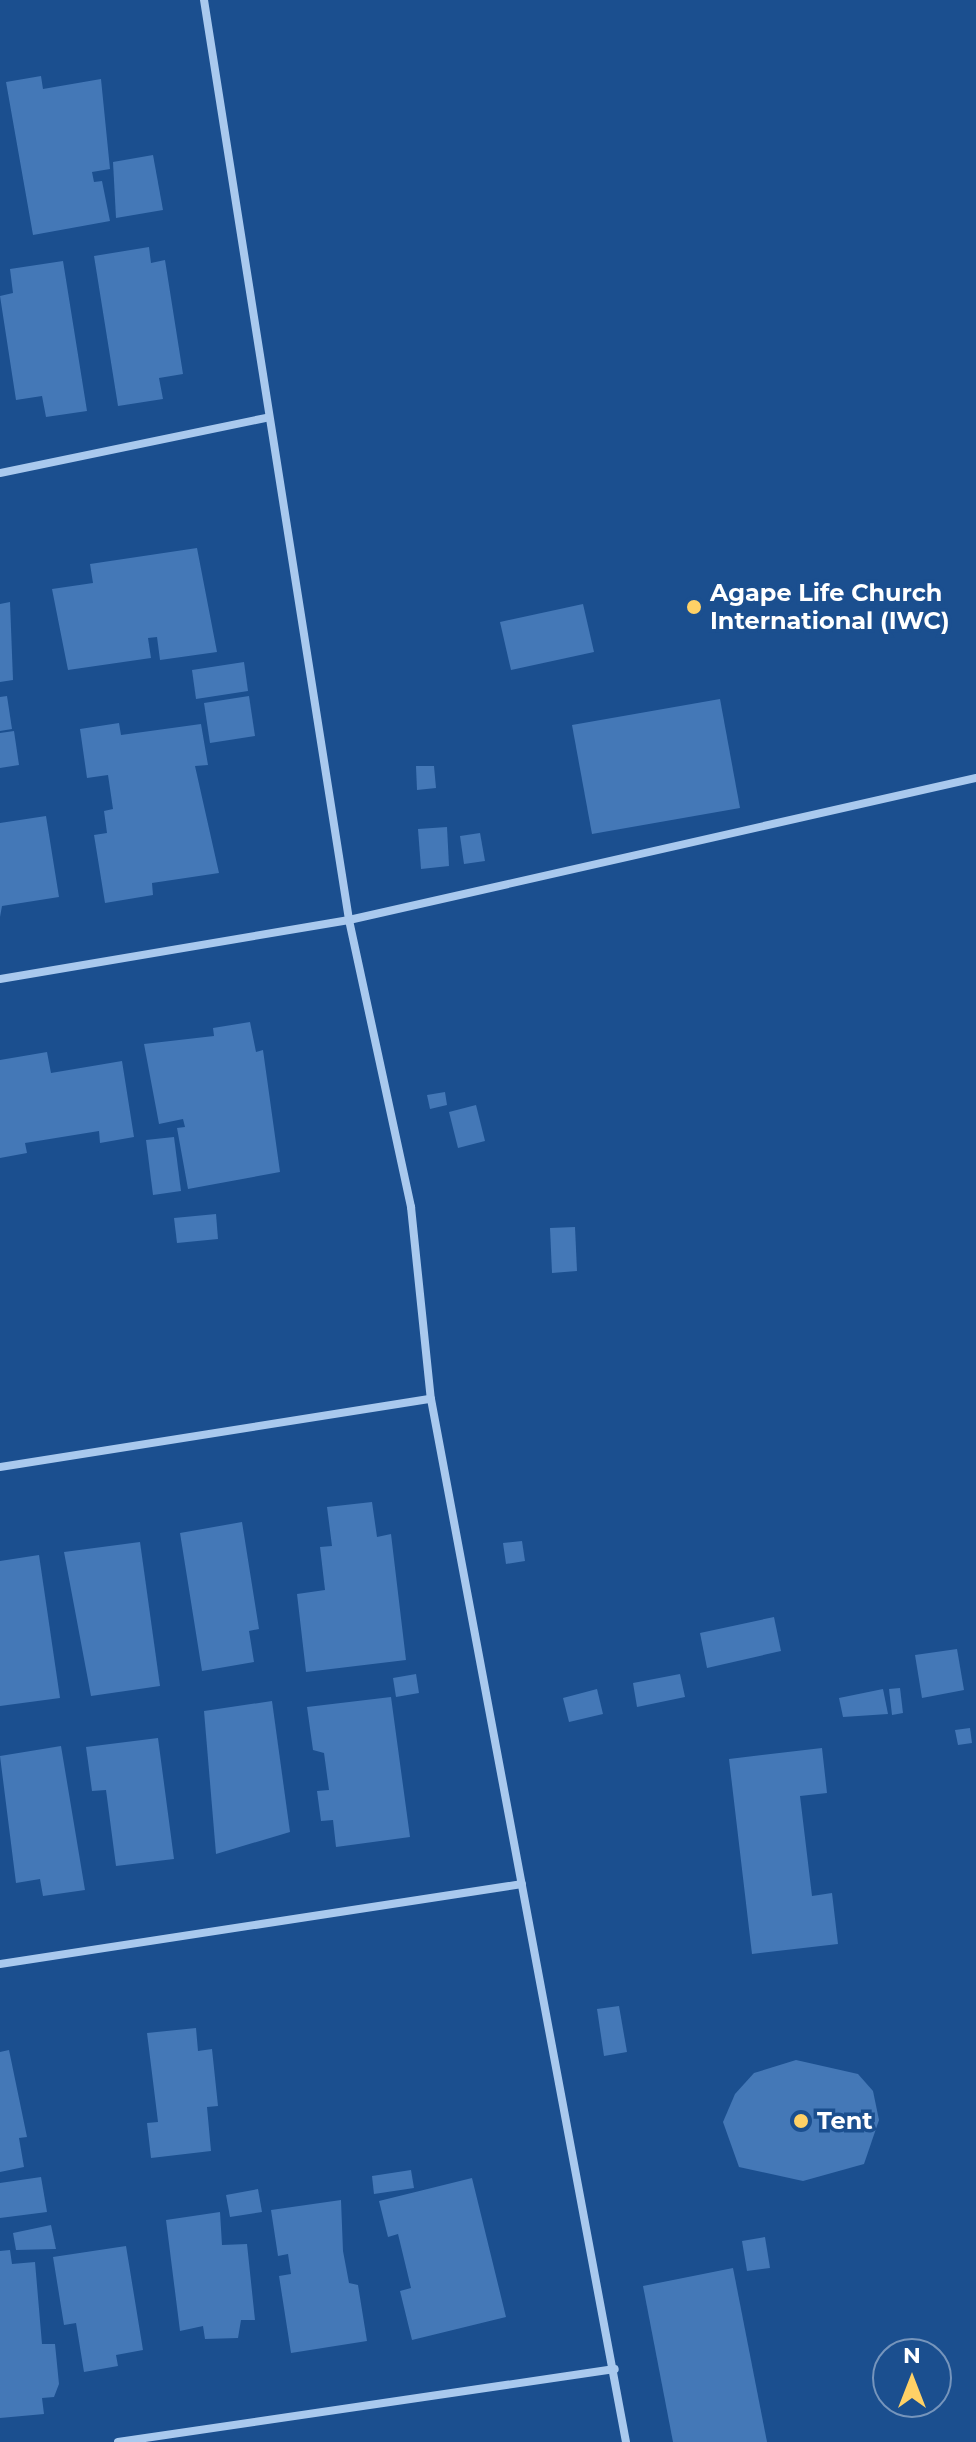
<!DOCTYPE html>
<style>
body{margin:0}
#map{position:relative;width:976px;height:2442px;overflow:hidden;background:#1b4f8f;font-family:Montserrat,sans-serif}
div>[style]{position:absolute}
.building>*{inset:0;background:#4478b7}
.minor>*{height:8px;margin:-4px;padding:0 4px;transform-origin:4px;border-radius:4px;background:#a9c9ee}
.dots>*{width:22px;height:22px;translate:-50% -50%;box-sizing:border-box;border:4px solid #1b4f8f;border-radius:50%}
span{translate:-50% -50%;white-space:nowrap;text-align:center;line-height:1.15;-webkit-text-stroke:7px #1b4f8f;paint-order:stroke}
.poi-label{font-size:24px;color:#fff;font-weight:700}
.left{translate:0 -50%;text-align:left}
.north{position:absolute;left:872px;top:2338px;width:80px;height:80px;box-sizing:border-box;background:#1b4f8f;border:2px solid #7695bc;border-radius:50%;rotate:0deg;font-size:22px;font-weight:700;line-height:32px;text-align:center;color:#fff}
.north::after{content:'';display:block;margin:auto;width:28px;height:36px;background:#ffd166;clip-path:polygon(50% 0,100% 100%,50% 72%,0 100%)}
</style>
<div id="map">
<div class="building">
<i style="clip-path:polygon(41px 76px,43px 89px,101px 79px,110px 169px,92px 172px,94px 182px,102px 181px,110px 221px,33px 235px,6px 82px)"></i>
<i style="clip-path:polygon(153px 155px,163px 210px,116px 218px,113px 162px)"></i>
<i style="clip-path:polygon(149px 247px,151px 263px,165px 260px,183px 374px,159px 378px,163px 399px,118px 406px,94px 256px)"></i>
<i style="clip-path:polygon(63px 261px,87px 411px,46px 417px,42px 396px,16px 400px,0 296px,13px 293px,10px 269px)"></i>
<i style="clip-path:polygon(197px 548px,217px 652px,160px 660px,157px 637px,148px 638px,151px 658px,68px 670px,52px 589px,93px 583px,90px 564px)"></i>
<i style="clip-path:polygon(10px 602px,13px 680px,0 682px,0 604px)"></i>
<i style="clip-path:polygon(583px 604px,594px 652px,511px 670px,500px 622px)"></i>
<i style="clip-path:polygon(244px 662px,248px 691px,196px 699px,192px 670px)"></i>
<i style="clip-path:polygon(7px 696px,12px 729px,0 731px,0 697px)"></i>
<i style="clip-path:polygon(249px 696px,255px 736px,210px 743px,204px 703px)"></i>
<i style="clip-path:polygon(720px 699px,740px 808px,592px 834px,572px 725px)"></i>
<i style="clip-path:polygon(119px 723px,121px 735px,201px 724px,208px 765px,195px 766px,219px 873px,152px 883px,153px 895px,105px 903px,94px 835px,107px 833px,104px 811px,113px 809px,108px 775px,87px 778px,80px 729px)"></i>
<i style="clip-path:polygon(14px 731px,19px 765px,0 768px,0 733px)"></i>
<i style="clip-path:polygon(416px 766px,434px 766px,436px 788px,417px 790px)"></i>
<i style="clip-path:polygon(46px 816px,59px 897px,2px 906px,0 917px,0 823px)"></i>
<i style="clip-path:polygon(447px 827px,449px 866px,421px 869px,418px 829px)"></i>
<i style="clip-path:polygon(480px 833px,485px 861px,464px 864px,460px 836px)"></i>
<i style="clip-path:polygon(250px 1022px,256px 1052px,263px 1050px,280px 1172px,188px 1189px,177px 1128px,185px 1127px,183px 1119px,159px 1124px,144px 1044px,214px 1036px,213px 1028px)"></i>
<i style="clip-path:polygon(47px 1052px,51px 1073px,122px 1061px,134px 1137px,100px 1143px,99px 1131px,25px 1143px,27px 1153px,0 1158px,0 1060px)"></i>
<i style="clip-path:polygon(445px 1092px,447px 1105px,430px 1109px,427px 1095px)"></i>
<i style="clip-path:polygon(476px 1105px,485px 1141px,458px 1148px,449px 1112px)"></i>
<i style="clip-path:polygon(174px 1137px,181px 1191px,153px 1195px,146px 1140px)"></i>
<i style="clip-path:polygon(216px 1214px,218px 1239px,177px 1243px,174px 1218px)"></i>
<i style="clip-path:polygon(575px 1227px,577px 1271px,552px 1273px,550px 1228px)"></i>
<i style="clip-path:polygon(372px 1502px,377px 1537px,391px 1534px,406px 1660px,306px 1672px,297px 1594px,325px 1590px,320px 1547px,332px 1546px,327px 1507px)"></i>
<i style="clip-path:polygon(242px 1522px,259px 1629px,249px 1631px,254px 1662px,202px 1671px,180px 1533px)"></i>
<i style="clip-path:polygon(522px 1541px,525px 1561px,506px 1564px,503px 1543px)"></i>
<i style="clip-path:polygon(140px 1542px,160px 1686px,91px 1696px,64px 1552px)"></i>
<i style="clip-path:polygon(39px 1555px,60px 1698px,0 1706px,0 1561px)"></i>
<i style="clip-path:polygon(774px 1617px,781px 1651px,707px 1668px,700px 1633px)"></i>
<i style="clip-path:polygon(957px 1649px,964px 1690px,922px 1698px,915px 1655px)"></i>
<i style="clip-path:polygon(416px 1674px,419px 1693px,396px 1697px,393px 1678px)"></i>
<i style="clip-path:polygon(680px 1674px,685px 1697px,637px 1707px,633px 1683px)"></i>
<i style="clip-path:polygon(900px 1688px,903px 1713px,892px 1715px,889px 1689px)"></i>
<i style="clip-path:polygon(597px 1689px,603px 1714px,569px 1722px,563px 1698px)"></i>
<i style="clip-path:polygon(883px 1689px,888px 1714px,843px 1717px,839px 1698px)"></i>
<i style="clip-path:polygon(391px 1697px,410px 1837px,336px 1847px,333px 1820px,321px 1821px,317px 1791px,329px 1790px,324px 1753px,313px 1750px,307px 1707px)"></i>
<i style="clip-path:polygon(272px 1701px,290px 1832px,216px 1854px,204px 1711px)"></i>
<i style="clip-path:polygon(970px 1728px,972px 1743px,958px 1745px,955px 1730px)"></i>
<i style="clip-path:polygon(158px 1738px,174px 1859px,116px 1866px,106px 1790px,92px 1791px,86px 1747px)"></i>
<i style="clip-path:polygon(61px 1746px,85px 1890px,43px 1896px,40px 1879px,16px 1883px,0 1756px)"></i>
<i style="clip-path:polygon(822px 1748px,827px 1793px,800px 1796px,812px 1896px,832px 1893px,838px 1944px,752px 1954px,729px 1759px)"></i>
<i style="clip-path:polygon(619px 2006px,627px 2052px,604px 2056px,597px 2009px)"></i>
<i style="clip-path:polygon(196px 2028px,198px 2051px,212px 2049px,218px 2106px,207px 2107px,211px 2151px,151px 2158px,147px 2123px,158px 2122px,147px 2033px)"></i>
<i style="clip-path:polygon(9px 2050px,27px 2137px,19px 2138px,24px 2167px,0 2172px,0 2052px)"></i>
<i style="clip-path:polygon(796px 2060px,858px 2074px,873px 2091px,879px 2120px,864px 2164px,803px 2181px,739px 2167px,723px 2122px,735px 2094px,754px 2073px)"></i>
<i style="clip-path:polygon(411px 2170px,414px 2188px,374px 2194px,372px 2176px)"></i>
<i style="clip-path:polygon(41px 2177px,47px 2212px,0 2218px,0 2183px)"></i>
<i style="clip-path:polygon(472px 2178px,506px 2317px,412px 2340px,400px 2291px,411px 2288px,398px 2234px,388px 2237px,379px 2201px)"></i>
<i style="clip-path:polygon(258px 2189px,262px 2212px,230px 2217px,226px 2195px)"></i>
<i style="clip-path:polygon(341px 2200px,343px 2251px,349px 2283px,358px 2285px,367px 2341px,291px 2353px,279px 2276px,291px 2274px,288px 2254px,278px 2256px,271px 2210px)"></i>
<i style="clip-path:polygon(220px 2212px,222px 2245px,247px 2244px,255px 2320px,241px 2320px,238px 2338px,205px 2339px,203px 2326px,180px 2331px,166px 2220px)"></i>
<i style="clip-path:polygon(51px 2225px,56px 2249px,16px 2250px,13px 2233px)"></i>
<i style="clip-path:polygon(765px 2237px,770px 2268px,747px 2271px,742px 2241px)"></i>
<i style="clip-path:polygon(126px 2246px,143px 2350px,116px 2355px,118px 2366px,84px 2372px,76px 2323px,64px 2325px,53px 2257px)"></i>
<i style="clip-path:polygon(10px 2250px,12px 2264px,35px 2262px,42px 2344px,55px 2344px,59px 2384px,54px 2397px,42px 2398px,44px 2414px,0 2418px,0 2251px)"></i>
<i style="clip-path:polygon(733px 2268px,767px 2442px,673px 2442px,643px 2286px)"></i>
</div>
<div class="minor">
<i style="left:204px;top:0;width:931px;rotate:81.04deg"></i>
<i style="left:349px;top:920px;width:294px;rotate:77.8deg"></i>
<i style="left:411px;top:1207px;width:193px;rotate:84.1deg"></i>
<i style="left:431px;top:1399px;width:1061px;rotate:79.41deg"></i>
<i style="left:0;top:473px;width:272px;rotate:-11.7deg"></i>
<i style="left:0;top:979px;width:354px;rotate:-9.6deg"></i>
<i style="left:349px;top:920px;width:643px;rotate:-12.76deg"></i>
<i style="left:0;top:1467px;width:436px;rotate:-9deg"></i>
<i style="left:0;top:1964px;width:528px;rotate:-8.71deg"></i>
<i style="left:118px;top:2442px;width:502px;rotate:-8.36deg"></i>
</div>
<div class="dots">
<i style="left:694px;top:607px;background:#ffd166"></i>
<i style="left:801px;top:2121px;background:#ffd166"></i>
</div>
<div class="poi-label">
<span class="left" style="left:710px;top:607px">Agape Life Church<br>International (IWC)</span>
<span class="left" style="left:817px;top:2121px">Tent</span>
</div>
<div class="north">N</div>
</div>
